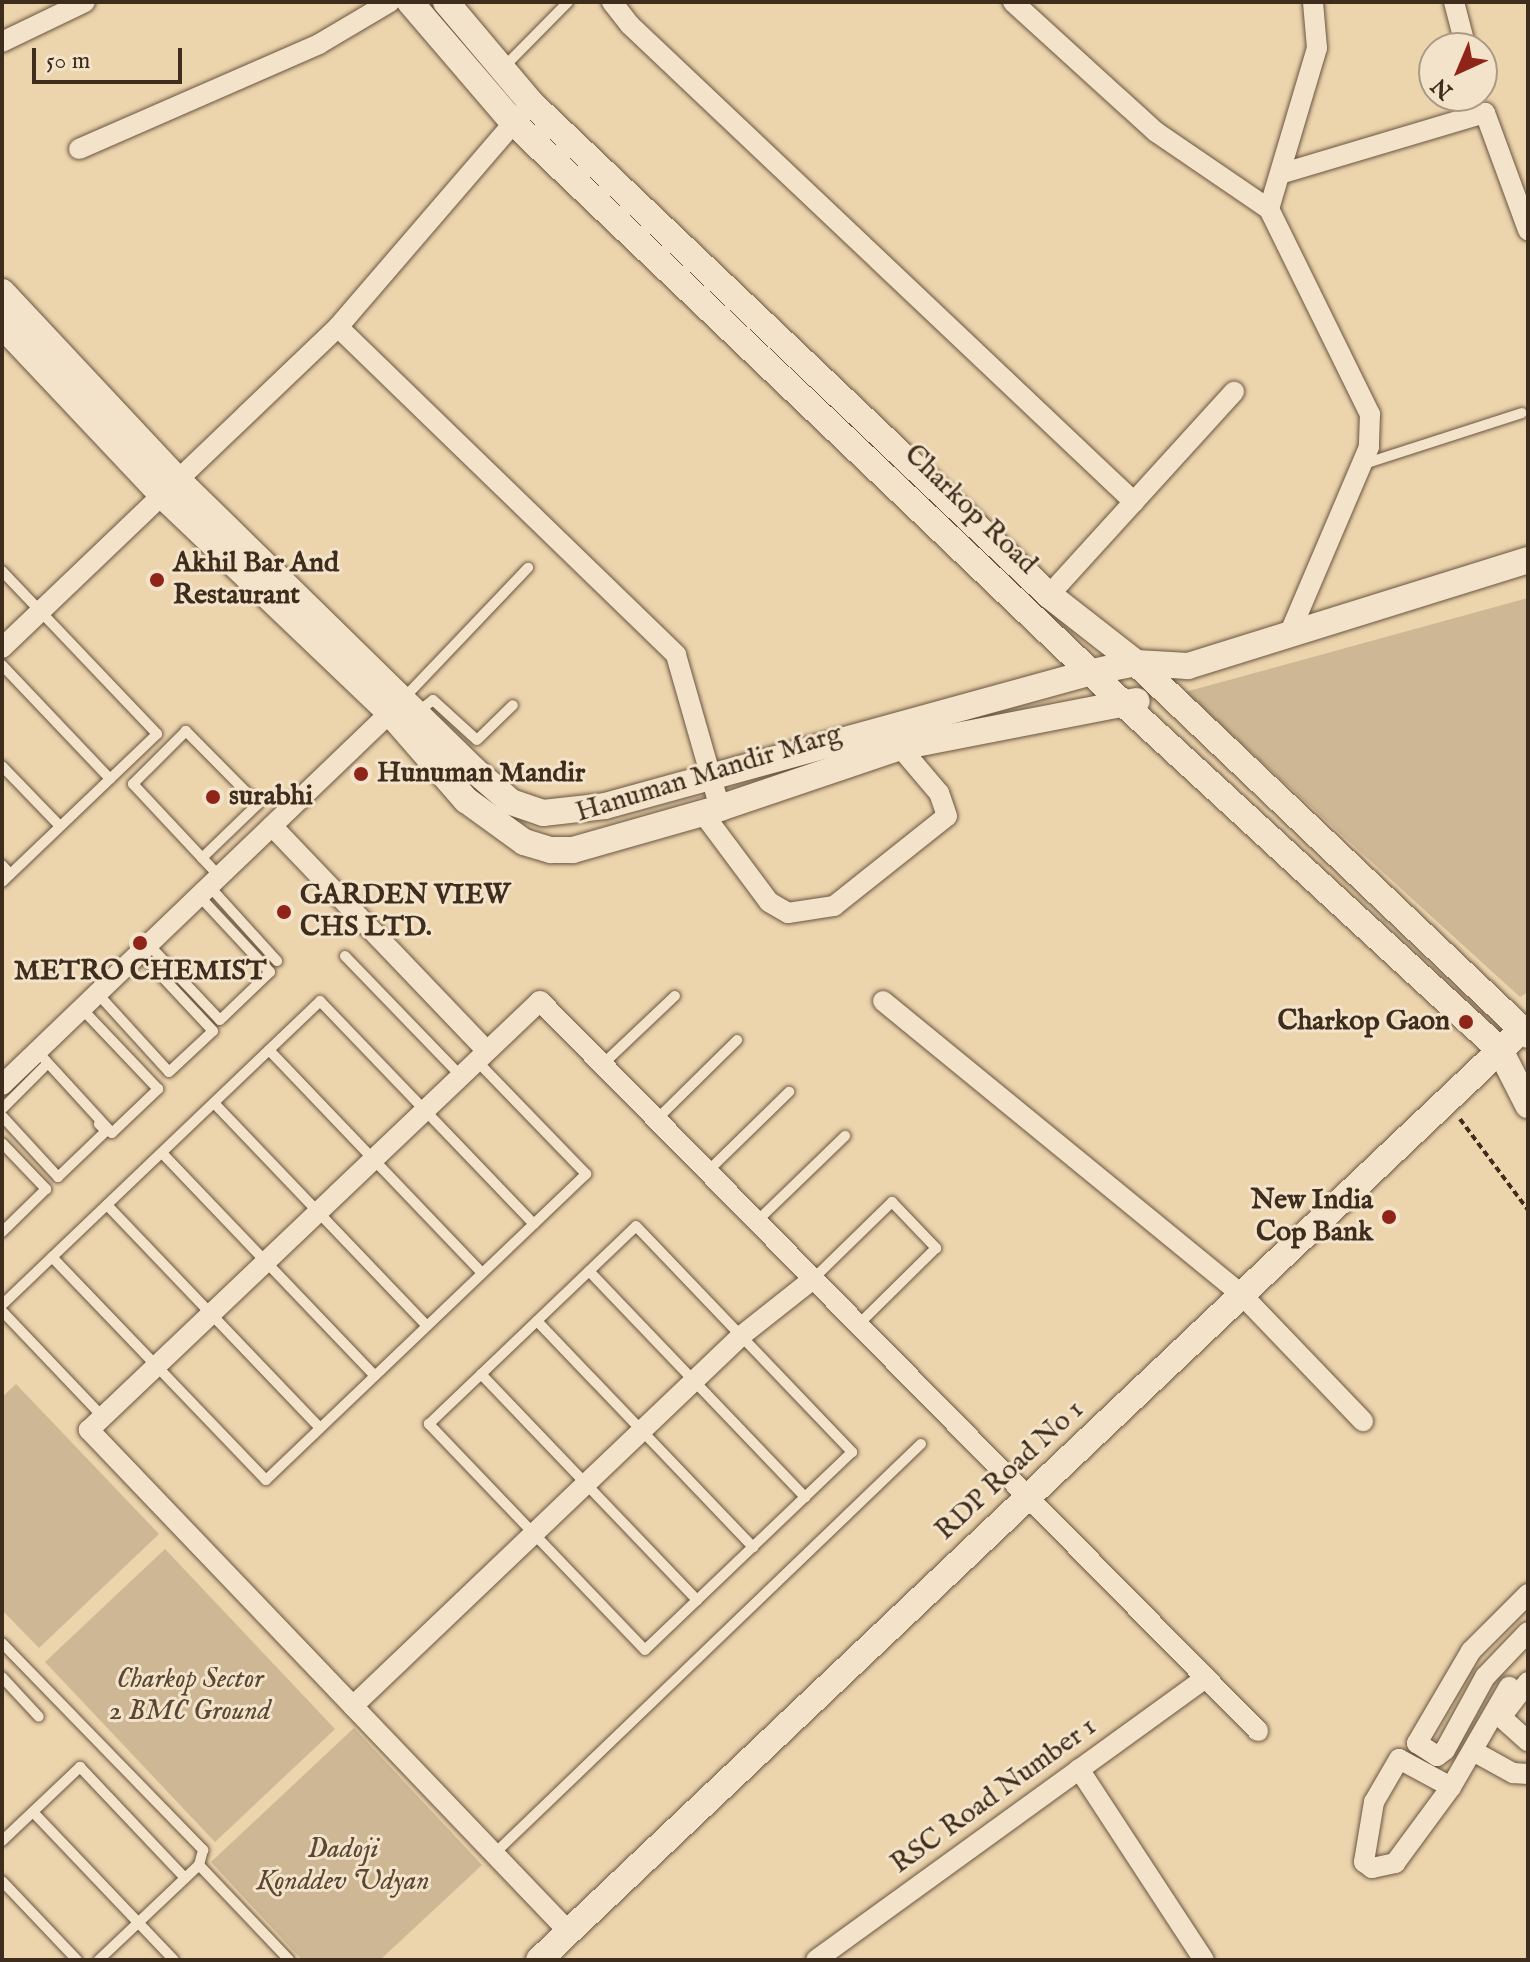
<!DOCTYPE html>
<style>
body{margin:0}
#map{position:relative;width:1530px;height:1962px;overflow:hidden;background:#ecd4ad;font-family:"IM FELL English",serif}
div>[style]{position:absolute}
.green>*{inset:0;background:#ceb794}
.path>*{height:4px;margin-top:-2px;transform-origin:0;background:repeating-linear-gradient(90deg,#3e2c1c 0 6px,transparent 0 10px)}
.roads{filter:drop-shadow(0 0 2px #6a5640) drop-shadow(0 0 2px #6a5640)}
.service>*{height:10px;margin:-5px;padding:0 5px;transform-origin:5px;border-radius:5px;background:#f3e3ca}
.minor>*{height:20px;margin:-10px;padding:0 10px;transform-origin:10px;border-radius:10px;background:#f3e3ca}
.tertiary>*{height:26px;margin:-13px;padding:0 13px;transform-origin:13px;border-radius:13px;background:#f3e3ca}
.dots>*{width:22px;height:22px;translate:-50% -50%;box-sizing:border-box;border:4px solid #f3e3ca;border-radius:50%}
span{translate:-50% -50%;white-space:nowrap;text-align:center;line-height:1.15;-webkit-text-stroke:6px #f3e3ca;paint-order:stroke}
.street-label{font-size:28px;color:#3e2c1c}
.poi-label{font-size:28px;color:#3e2c1c;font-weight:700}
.left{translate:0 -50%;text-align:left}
.right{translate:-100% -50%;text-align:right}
.park-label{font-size:28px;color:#5b4834;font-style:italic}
.frame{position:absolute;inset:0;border:4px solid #3e2c1c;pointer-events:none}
.north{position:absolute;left:1418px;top:32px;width:80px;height:80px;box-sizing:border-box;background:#f3e3ca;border:2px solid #ab9a84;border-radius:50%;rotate:224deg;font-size:22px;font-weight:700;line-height:32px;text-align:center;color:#3e2c1c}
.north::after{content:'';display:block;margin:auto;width:28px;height:36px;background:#8f2418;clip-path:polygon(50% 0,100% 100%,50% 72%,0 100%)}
.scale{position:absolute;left:32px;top:48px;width:150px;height:36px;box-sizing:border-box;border:4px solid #3e2c1c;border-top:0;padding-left:10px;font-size:24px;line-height:28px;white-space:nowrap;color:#3e2c1c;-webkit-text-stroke:6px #f3e3ca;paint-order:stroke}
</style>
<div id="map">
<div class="green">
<i style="clip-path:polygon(1528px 598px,1528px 992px,1520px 997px,1185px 692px)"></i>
<i style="clip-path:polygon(16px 1384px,159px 1534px,39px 1648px,2px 1610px,2px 1397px)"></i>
<i style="clip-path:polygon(165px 1549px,335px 1729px,215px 1842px,45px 1662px)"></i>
<i style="clip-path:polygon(354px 1728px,482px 1865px,380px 1960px,302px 1960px,211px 1862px)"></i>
</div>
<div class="path">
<i style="left:1460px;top:1119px;width:114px;rotate:53.2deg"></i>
</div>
<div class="roads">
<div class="service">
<i style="left:502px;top:69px;width:94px;rotate:-45.4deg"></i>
<i style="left:1364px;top:464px;width:166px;rotate:-17.9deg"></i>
<i style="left:2px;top:571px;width:225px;rotate:46.4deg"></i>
<i style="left:157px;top:734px;width:214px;rotate:136.3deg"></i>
<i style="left:2px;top:665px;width:157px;rotate:46.5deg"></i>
<i style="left:404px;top:698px;width:180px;rotate:-46.4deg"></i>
<i style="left:418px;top:712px;width:19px;rotate:-39deg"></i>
<i style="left:433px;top:700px;width:59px;rotate:42.3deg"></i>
<i style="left:477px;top:740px;width:50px;rotate:-44.2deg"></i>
<i style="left:2px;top:766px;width:83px;rotate:46deg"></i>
<i style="left:202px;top:858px;width:78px;rotate:-44deg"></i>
<i style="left:258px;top:804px;width:103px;rotate:-134.6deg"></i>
<i style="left:186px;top:731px;width:75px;rotate:135deg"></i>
<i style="left:133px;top:784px;width:127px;rotate:46.9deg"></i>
<i style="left:2px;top:865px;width:12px;rotate:48deg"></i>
<i style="left:210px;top:887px;width:100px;rotate:47.8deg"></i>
<i style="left:149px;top:945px;width:103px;rotate:46.6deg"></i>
<i style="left:220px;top:1020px;width:69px;rotate:-43.8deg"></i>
<i style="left:270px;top:972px;width:103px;rotate:-133deg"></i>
<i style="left:345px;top:956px;width:167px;rotate:46deg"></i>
<i style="left:98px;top:994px;width:105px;rotate:47.7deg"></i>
<i style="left:169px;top:1072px;width:60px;rotate:-43deg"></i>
<i style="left:213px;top:1031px;width:107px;rotate:-133.1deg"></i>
<i style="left:269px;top:1050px;width:308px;rotate:46.3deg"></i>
<i style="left:37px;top:1051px;width:111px;rotate:47.6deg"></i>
<i style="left:112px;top:1133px;width:64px;rotate:-43.7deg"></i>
<i style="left:158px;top:1089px;width:110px;rotate:-133.5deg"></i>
<i style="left:603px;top:1064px;width:99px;rotate:-43.4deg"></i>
<i style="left:214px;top:1103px;width:308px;rotate:46.3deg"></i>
<i style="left:2px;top:1109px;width:59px;rotate:-45deg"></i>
<i style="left:2px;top:1116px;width:83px;rotate:47.4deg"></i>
<i style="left:58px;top:1177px;width:66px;rotate:-43.8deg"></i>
<i style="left:106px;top:1131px;width:10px;rotate:-135deg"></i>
<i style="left:656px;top:1120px;width:114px;rotate:-44.6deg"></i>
<i style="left:2px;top:1143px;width:64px;rotate:46.3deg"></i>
<i style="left:46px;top:1189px;width:62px;rotate:135.7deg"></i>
<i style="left:162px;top:1153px;width:308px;rotate:46.3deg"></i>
<i style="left:707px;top:1172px;width:115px;rotate:-44.3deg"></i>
<i style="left:107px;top:1205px;width:308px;rotate:46.3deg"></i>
<i style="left:756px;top:1222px;width:124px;rotate:-44deg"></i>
<i style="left:636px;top:1226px;width:313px;rotate:46.3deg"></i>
<i style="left:852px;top:1452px;width:286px;rotate:136.3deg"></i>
<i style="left:645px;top:1650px;width:313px;rotate:-133.7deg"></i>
<i style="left:429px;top:1424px;width:286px;rotate:-43.7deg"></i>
<i style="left:52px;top:1257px;width:309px;rotate:46.2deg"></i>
<i style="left:266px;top:1480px;width:443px;rotate:-43.7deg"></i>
<i style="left:586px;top:1174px;width:157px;rotate:-134deg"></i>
<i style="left:589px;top:1271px;width:313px;rotate:46.3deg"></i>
<i style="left:812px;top:1280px;width:112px;rotate:-44.3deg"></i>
<i style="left:892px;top:1202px;width:64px;rotate:46.3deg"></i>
<i style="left:936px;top:1248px;width:110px;rotate:135.4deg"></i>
<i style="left:2px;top:1305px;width:440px;rotate:-43.7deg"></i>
<i style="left:320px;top:1001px;width:309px;rotate:46.2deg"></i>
<i style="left:2px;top:1311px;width:146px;rotate:46.4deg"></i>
<i style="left:537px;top:1321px;width:313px;rotate:46.3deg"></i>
<i style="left:481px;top:1374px;width:313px;rotate:46.3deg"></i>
<i style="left:2px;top:1643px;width:289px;rotate:45.8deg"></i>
<i style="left:203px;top:1850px;width:16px;rotate:105deg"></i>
<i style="left:199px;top:1865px;width:138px;rotate:136.5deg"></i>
<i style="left:2px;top:1677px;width:54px;rotate:47.2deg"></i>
<i style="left:33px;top:1812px;width:204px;rotate:46.4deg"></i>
<i style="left:2px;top:1841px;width:108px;rotate:-43.5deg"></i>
<i style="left:80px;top:1767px;width:153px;rotate:46.6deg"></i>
<i style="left:494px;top:1854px;width:592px;rotate:-43.84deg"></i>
<i style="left:199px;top:1865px;width:131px;rotate:46.5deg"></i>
<i style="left:2px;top:1881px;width:109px;rotate:46.5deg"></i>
</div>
<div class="minor">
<i style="left:612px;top:2px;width:29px;rotate:52deg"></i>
<i style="left:630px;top:25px;width:694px;rotate:43.42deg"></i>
<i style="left:1013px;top:2px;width:193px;rotate:42.3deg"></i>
<i style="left:1156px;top:132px;width:137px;rotate:34.3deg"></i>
<i style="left:1269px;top:209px;width:229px;rotate:63.8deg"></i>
<i style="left:1370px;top:414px;width:33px;rotate:92deg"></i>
<i style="left:1369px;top:447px;width:199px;rotate:113.1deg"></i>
<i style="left:1454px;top:2px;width:48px;rotate:75.4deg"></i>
<i style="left:2px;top:42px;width:92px;rotate:-25.7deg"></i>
<i style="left:522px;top:113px;width:282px;rotate:130.7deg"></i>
<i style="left:338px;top:327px;width:471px;rotate:44.1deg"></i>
<i style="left:676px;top:655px;width:159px;rotate:74deg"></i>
<i style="left:79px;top:149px;width:262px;rotate:-23.6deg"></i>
<i style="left:319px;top:44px;width:82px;rotate:-30.6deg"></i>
<i style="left:1280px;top:174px;width:214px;rotate:-16.6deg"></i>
<i style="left:1485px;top:113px;width:125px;rotate:69.8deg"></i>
<i style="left:1269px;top:209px;width:168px;rotate:-73.4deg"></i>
<i style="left:1317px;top:48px;width:46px;rotate:-95deg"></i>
<i style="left:1049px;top:595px;width:275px;rotate:-47.7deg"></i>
<i style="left:2px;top:648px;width:465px;rotate:-43.7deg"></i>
<i style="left:702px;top:812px;width:112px;rotate:53.3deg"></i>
<i style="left:769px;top:902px;width:22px;rotate:30deg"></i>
<i style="left:788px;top:913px;width:47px;rotate:-8.7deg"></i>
<i style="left:834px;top:906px;width:144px;rotate:-38.5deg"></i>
<i style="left:947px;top:816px;width:24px;rotate:-109deg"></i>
<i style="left:939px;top:793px;width:60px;rotate:-130.3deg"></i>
<i style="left:272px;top:826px;width:311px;rotate:46.3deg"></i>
<i style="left:883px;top:1001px;width:464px;rotate:39.3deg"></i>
<i style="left:1242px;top:1295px;width:175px;rotate:46.2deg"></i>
<i style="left:2px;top:1085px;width:552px;rotate:-43.82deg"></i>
<i style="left:1528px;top:1594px;width:81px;rotate:135deg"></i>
<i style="left:1471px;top:1651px;width:107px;rotate:120.4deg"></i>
<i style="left:1417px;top:1743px;width:24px;rotate:33deg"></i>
<i style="left:1437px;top:1756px;width:10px;rotate:-37deg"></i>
<i style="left:1445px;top:1750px;width:83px;rotate:-61.3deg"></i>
<i style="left:1485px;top:1677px;width:62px;rotate:-46.3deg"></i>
<i style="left:1528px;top:1682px;width:44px;rotate:127.6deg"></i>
<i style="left:1501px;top:1717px;width:36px;rotate:42deg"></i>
<i style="left:353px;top:1706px;width:536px;rotate:-43.64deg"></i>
<i style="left:741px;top:1336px;width:90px;rotate:-38.3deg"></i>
<i style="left:1473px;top:1751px;width:46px;rotate:28.8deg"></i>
<i style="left:1513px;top:1773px;width:15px;rotate:4deg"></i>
<i style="left:1079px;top:1769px;width:228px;rotate:56.8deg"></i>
<i style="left:1451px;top:1787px;width:59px;rotate:-151.7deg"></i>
<i style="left:1399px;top:1759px;width:50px;rotate:120.2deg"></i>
<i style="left:1374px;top:1802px;width:61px;rotate:99.5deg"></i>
<i style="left:1364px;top:1862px;width:10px;rotate:37deg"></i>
<i style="left:1372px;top:1868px;width:24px;rotate:-12deg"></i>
<i style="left:1395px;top:1863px;width:94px;rotate:-53.6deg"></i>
<i style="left:1451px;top:1787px;width:116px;rotate:-59.9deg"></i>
<i style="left:569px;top:1932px;width:695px;rotate:-133.72deg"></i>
<i style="left:89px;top:1430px;width:622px;rotate:-43.57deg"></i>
<i style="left:540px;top:1001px;width:1024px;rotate:45.47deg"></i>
<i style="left:816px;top:1960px;width:480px;rotate:-35.9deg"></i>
</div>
<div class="tertiary">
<i style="left:410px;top:2px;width:158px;rotate:49.4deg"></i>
<i style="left:513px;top:122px;width:845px;rotate:43.61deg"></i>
<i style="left:1125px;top:705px;width:510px;rotate:42.61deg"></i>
<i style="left:1500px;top:1050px;width:62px;rotate:63deg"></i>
<i style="left:446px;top:2px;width:132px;rotate:49.9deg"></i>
<i style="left:531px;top:103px;width:714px;rotate:43.53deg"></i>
<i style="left:1049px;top:595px;width:110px;rotate:38deg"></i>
<i style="left:1136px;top:663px;width:540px;rotate:43.5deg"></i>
<i style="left:2px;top:292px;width:258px;rotate:46.9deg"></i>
<i style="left:178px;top:480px;width:413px;rotate:44.4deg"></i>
<i style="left:473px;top:769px;width:50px;rotate:41deg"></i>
<i style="left:511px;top:802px;width:34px;rotate:19deg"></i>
<i style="left:543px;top:813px;width:62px;rotate:-6.4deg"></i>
<i style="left:605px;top:806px;width:505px;rotate:-15.38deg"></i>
<i style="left:1092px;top:672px;width:45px;rotate:-11.6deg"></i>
<i style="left:1136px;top:663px;width:52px;rotate:3.3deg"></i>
<i style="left:1188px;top:666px;width:356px;rotate:-17.3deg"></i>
<i style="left:2px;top:325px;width:233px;rotate:46.7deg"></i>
<i style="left:162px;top:495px;width:315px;rotate:43.7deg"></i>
<i style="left:390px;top:713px;width:116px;rotate:48.9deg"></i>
<i style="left:466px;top:800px;width:72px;rotate:35.9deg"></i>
<i style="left:524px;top:842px;width:28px;rotate:17deg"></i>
<i style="left:551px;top:850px;width:22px"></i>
<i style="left:573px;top:850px;width:153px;rotate:-15.9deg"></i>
<i style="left:720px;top:808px;width:190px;rotate:-18.7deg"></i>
<i style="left:900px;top:747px;width:241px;rotate:-11deg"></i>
<i style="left:539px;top:1960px;width:1341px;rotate:-43.43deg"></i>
</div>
</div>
<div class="dots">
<i style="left:157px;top:580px;background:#8f2418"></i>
<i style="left:361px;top:774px;background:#8f2418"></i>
<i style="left:213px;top:797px;background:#8f2418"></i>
<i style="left:284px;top:912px;background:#8f2418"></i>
<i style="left:140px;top:943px;background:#8f2418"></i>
<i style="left:1466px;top:1022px;background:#8f2418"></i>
<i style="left:1389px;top:1217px;background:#8f2418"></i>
</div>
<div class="street-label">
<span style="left:970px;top:510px;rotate:44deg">Charkop Road</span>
<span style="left:709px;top:774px;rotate:-17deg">Hanuman Mandir Marg</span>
<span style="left:1010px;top:1471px;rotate:-43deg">RDP Road No 1</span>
<span style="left:994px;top:1796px;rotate:-36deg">RSC Road Number 1</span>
</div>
<div class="poi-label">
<span class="left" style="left:173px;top:580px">Akhil Bar And<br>Restaurant</span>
<span class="left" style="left:377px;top:774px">Hunuman Mandir</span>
<span class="left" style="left:229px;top:797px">surabhi</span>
<span class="left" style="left:300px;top:912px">GARDEN VIEW<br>CHS LTD.</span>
<span style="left:140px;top:972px">METRO CHEMIST</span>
<span class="right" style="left:1450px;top:1022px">Charkop Gaon</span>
<span class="right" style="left:1373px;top:1217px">New India<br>Cop Bank</span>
</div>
<div class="park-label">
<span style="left:190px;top:1696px">Charkop Sector<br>2 BMC Ground</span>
<span style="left:343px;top:1866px">Dadoji<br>Konddev Udyan</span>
</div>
<div class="frame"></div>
<div class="north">N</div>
<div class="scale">50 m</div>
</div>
